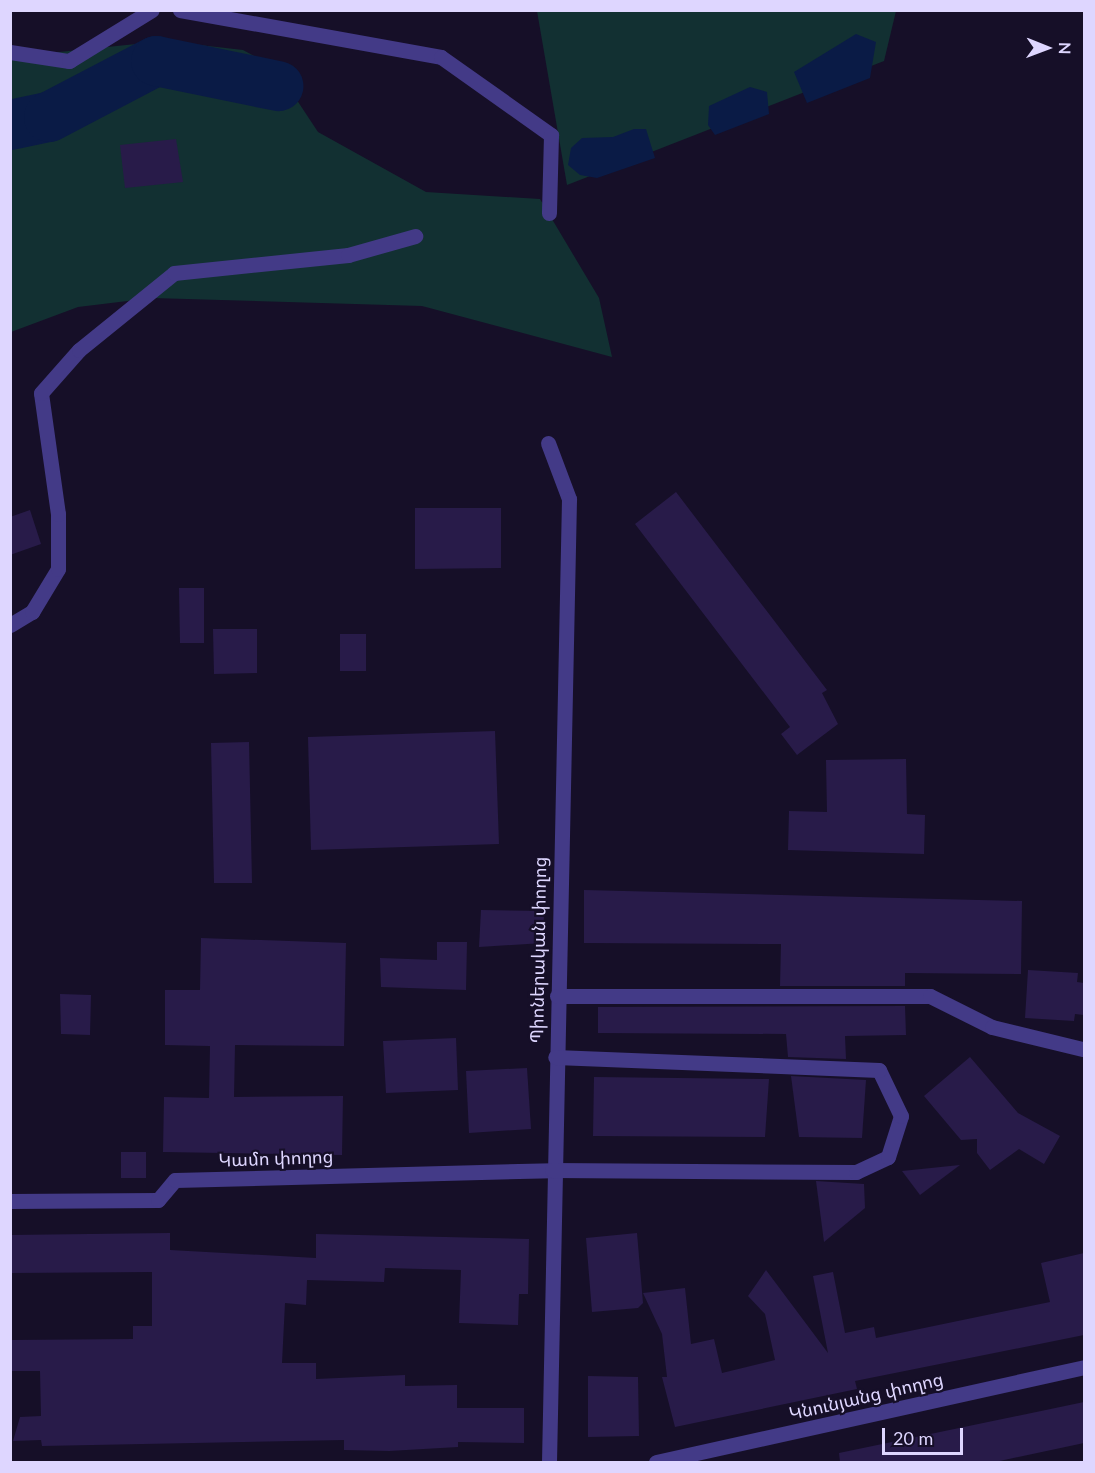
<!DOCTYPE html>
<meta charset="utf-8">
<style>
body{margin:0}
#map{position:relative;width:1095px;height:1473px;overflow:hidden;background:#160f28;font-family:Lato,"Noto Sans Armenian",sans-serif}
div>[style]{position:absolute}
.green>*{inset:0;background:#123032}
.water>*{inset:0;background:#0a1b46}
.river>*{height:50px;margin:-25px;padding:0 25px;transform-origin:25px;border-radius:25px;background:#0a1b46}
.building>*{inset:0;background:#281b49}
.minor>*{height:15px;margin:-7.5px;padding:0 7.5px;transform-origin:7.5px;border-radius:7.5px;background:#433a87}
span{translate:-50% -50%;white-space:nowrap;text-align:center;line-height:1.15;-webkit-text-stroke:4.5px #160f28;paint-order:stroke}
.street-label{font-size:18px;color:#ded6ff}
.frame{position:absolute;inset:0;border:12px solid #ded6ff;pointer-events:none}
.north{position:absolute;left:1017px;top:18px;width:60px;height:60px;-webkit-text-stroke:4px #160f28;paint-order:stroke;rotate:91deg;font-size:16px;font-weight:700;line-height:24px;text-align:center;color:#ded6ff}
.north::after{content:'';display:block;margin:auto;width:21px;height:27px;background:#ded6ff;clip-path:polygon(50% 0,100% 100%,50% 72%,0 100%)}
.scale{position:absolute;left:882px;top:1428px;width:81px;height:27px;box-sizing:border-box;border:3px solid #ded6ff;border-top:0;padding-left:8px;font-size:18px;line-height:21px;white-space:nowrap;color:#ded6ff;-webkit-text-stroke:4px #160f28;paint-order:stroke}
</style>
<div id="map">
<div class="green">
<i style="clip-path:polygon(537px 11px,896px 11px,884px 61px,567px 185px)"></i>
<i style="clip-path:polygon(165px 41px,243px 50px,275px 67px,318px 132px,426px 192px,540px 199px,599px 298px,612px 357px,422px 306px,152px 298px,78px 307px,11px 332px,11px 57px)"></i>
</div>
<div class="water">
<i style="clip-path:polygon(856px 34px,876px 42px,870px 78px,807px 103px,794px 72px)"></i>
<i style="clip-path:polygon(750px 87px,767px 92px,769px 114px,715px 135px,708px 125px,709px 106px)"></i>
<i style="clip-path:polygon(634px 129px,646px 129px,655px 158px,597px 178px,580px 175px,568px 165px,571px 148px,582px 138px,613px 137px)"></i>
</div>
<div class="river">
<i style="left:10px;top:125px;width:40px;rotate:-12deg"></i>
<i style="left:49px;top:117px;width:121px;rotate:-27.6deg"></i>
<i style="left:156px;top:61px;width:125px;rotate:11.6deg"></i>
</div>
<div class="building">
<i style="clip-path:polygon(176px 139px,183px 182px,125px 188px,120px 145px)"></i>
<i style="clip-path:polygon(676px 492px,827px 690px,822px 693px,838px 724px,797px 755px,781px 734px,790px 727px,635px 524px)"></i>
<i style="clip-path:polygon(415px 508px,501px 508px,501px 568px,415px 569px)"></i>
<i style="clip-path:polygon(30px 510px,41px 544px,10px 555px,10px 517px)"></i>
<i style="clip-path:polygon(179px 588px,204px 588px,204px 643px,180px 643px)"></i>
<i style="clip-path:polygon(213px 629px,257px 629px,257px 673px,214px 674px)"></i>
<i style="clip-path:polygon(340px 634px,366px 634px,366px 671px,340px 671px)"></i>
<i style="clip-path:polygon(495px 731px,499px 844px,311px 850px,308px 737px)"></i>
<i style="clip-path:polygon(249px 742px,252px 883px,214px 883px,211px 743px)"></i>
<i style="clip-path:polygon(906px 759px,907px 814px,925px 815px,924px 854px,788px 850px,789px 811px,827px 812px,826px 760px)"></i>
<i style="clip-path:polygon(584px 890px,1022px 901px,1021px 974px,905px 973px,905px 986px,780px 986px,781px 944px,584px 943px)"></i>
<i style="clip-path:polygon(481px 910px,544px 911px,543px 943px,479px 947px)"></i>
<i style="clip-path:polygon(201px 938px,346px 943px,344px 1046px,235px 1045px,234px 1097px,343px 1096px,342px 1155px,163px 1152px,164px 1097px,209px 1098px,210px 1046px,165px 1045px,165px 990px,200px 990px)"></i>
<i style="clip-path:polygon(437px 942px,467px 942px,466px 990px,381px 987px,380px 958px,437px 960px)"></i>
<i style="clip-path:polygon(1028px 970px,1078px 973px,1077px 982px,1084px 983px,1084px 1015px,1075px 1014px,1074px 1021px,1025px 1018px)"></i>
<i style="clip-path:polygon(60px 994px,91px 995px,90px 1035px,61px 1034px)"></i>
<i style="clip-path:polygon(905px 1006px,906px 1035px,845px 1036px,846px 1059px,788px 1057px,786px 1034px,598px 1033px,598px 1007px)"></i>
<i style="clip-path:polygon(456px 1038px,458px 1090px,386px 1093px,383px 1041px)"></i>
<i style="clip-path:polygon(970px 1057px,1018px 1113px,1060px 1136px,1044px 1164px,1019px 1149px,990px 1170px,977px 1153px,977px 1139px,961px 1140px,924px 1096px)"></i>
<i style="clip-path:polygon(527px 1068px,531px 1129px,469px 1133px,466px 1071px)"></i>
<i style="clip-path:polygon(791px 1076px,866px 1080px,862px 1138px,799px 1137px)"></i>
<i style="clip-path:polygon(594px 1077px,769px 1079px,765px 1137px,593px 1136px)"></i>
<i style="clip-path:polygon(121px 1152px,146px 1152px,146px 1178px,121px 1178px)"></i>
<i style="clip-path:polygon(960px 1165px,920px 1195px,902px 1171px)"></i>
<i style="clip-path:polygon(816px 1181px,864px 1184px,865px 1208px,824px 1242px)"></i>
<i style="clip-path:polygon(170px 1233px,170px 1250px,316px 1258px,316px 1234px,529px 1239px,528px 1294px,519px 1294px,518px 1325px,459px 1323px,461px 1270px,385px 1268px,384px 1282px,307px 1280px,306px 1305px,285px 1303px,282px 1363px,316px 1363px,316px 1379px,405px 1375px,405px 1386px,457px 1385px,457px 1408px,524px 1408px,524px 1443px,458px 1442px,458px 1447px,389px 1451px,344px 1450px,344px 1440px,42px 1446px,41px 1440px,13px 1441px,20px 1417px,41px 1416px,40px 1371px,10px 1371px,10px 1340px,133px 1339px,133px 1326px,152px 1326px,152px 1272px,10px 1273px,10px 1235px)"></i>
<i style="clip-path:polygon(637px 1233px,643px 1303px,638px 1308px,592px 1312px,586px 1238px)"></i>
<i style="clip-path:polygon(1084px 1253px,1084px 1335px,855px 1381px,857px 1389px,675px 1427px,662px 1377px,667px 1377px,662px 1334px,643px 1293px,685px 1288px,691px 1344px,714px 1339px,722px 1373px,775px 1360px,765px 1314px,748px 1296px,766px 1270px,828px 1353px,813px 1276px,833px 1272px,845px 1333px,874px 1327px,876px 1338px,1050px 1302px,1041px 1263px)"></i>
<i style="clip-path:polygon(588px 1376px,638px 1377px,639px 1436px,588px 1437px)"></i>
<i style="clip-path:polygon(1084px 1402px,1084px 1443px,995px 1462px,840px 1462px,839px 1453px)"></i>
</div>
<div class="minor">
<i style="left:180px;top:10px;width:265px;rotate:10.2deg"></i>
<i style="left:441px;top:57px;width:135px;rotate:35.3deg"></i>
<i style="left:551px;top:135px;width:78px;rotate:91.5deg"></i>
<i style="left:10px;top:52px;width:60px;rotate:8.7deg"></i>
<i style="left:69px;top:61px;width:97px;rotate:-31.6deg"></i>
<i style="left:548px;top:443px;width:60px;rotate:69.4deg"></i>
<i style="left:569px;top:499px;width:963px;rotate:91.19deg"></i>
<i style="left:10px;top:625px;width:26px;rotate:-31deg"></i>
<i style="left:32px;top:612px;width:50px;rotate:-58.8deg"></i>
<i style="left:58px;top:569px;width:55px;rotate:-90deg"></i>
<i style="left:58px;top:514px;width:122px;rotate:-98deg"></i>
<i style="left:41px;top:393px;width:57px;rotate:-48.5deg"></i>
<i style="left:79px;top:350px;width:122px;rotate:-39deg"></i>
<i style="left:174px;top:273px;width:175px;rotate:-5.9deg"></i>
<i style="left:348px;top:255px;width:70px;rotate:-15.8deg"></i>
<i style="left:557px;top:996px;width:373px"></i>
<i style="left:930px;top:996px;width:69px;rotate:26.6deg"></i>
<i style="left:992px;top:1027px;width:93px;rotate:13.7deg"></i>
<i style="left:10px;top:1201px;width:148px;rotate:-0.4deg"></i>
<i style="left:158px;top:1200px;width:26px;rotate:-50deg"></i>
<i style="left:175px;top:1180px;width:377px;rotate:-1.5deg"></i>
<i style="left:552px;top:1170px;width:304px;rotate:0.4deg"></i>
<i style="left:856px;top:1172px;width:35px;rotate:-25deg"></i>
<i style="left:888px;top:1157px;width:43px;rotate:-72.4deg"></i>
<i style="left:901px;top:1116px;width:51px;rotate:-115.6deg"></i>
<i style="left:879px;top:1070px;width:324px;rotate:-177.7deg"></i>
<i style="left:656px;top:1462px;width:438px;rotate:-12.5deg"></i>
</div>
<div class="street-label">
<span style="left:538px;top:950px;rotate:-89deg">Պիոներական փողոց</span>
<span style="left:276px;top:1158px;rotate:-2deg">Կամո փողոց</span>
<span style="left:866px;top:1396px;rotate:-13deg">Կնունյանց փողոց</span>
</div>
<div class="frame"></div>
<div class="north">N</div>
<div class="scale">20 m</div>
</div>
